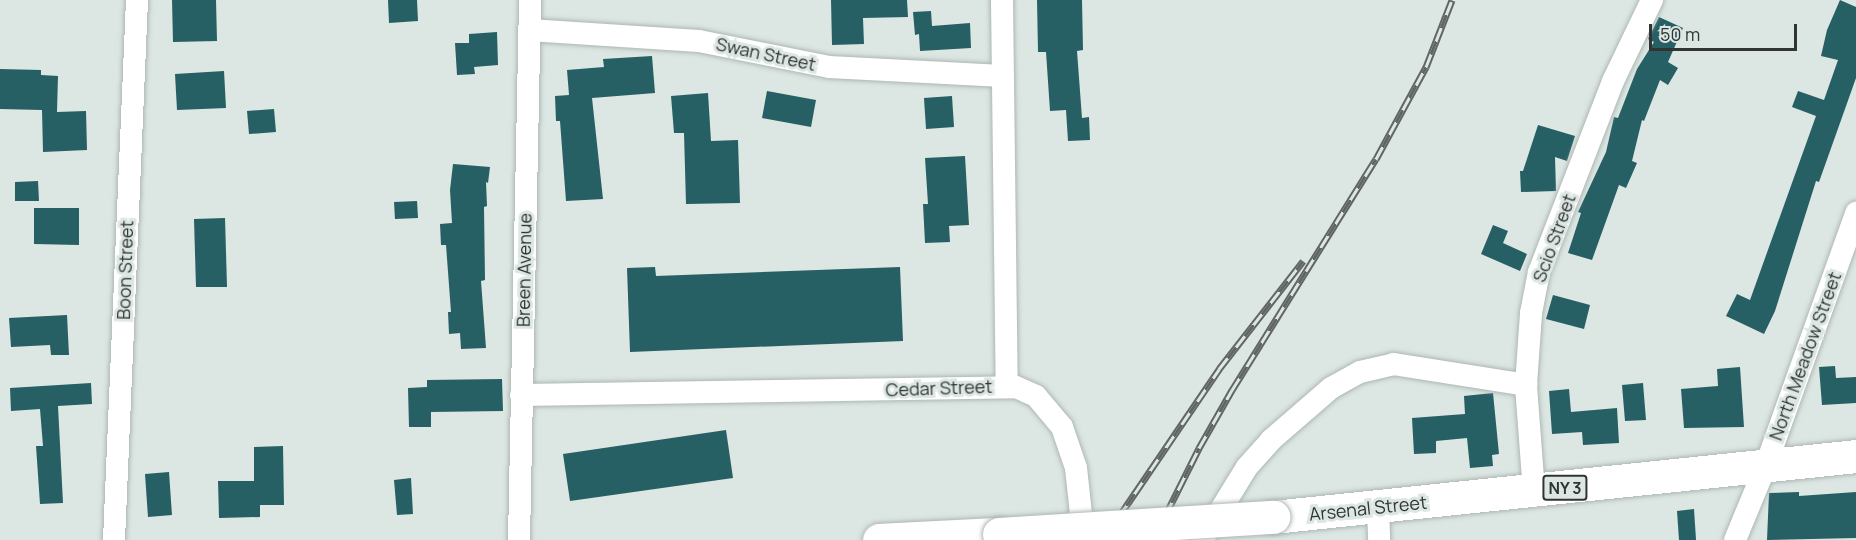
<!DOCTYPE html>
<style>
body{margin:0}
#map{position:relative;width:1856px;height:540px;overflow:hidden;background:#dce6e2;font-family:Manrope,sans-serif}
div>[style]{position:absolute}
.building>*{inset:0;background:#265f64}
.roads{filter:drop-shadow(0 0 2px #adb7b3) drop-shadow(0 0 2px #adb7b3)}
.minor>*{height:22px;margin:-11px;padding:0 11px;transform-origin:11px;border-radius:11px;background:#fff}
.highway>*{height:33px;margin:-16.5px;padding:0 16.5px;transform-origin:16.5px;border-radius:16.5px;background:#fff}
.rail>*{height:7px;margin-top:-3.5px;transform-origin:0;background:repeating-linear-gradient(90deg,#dce6e2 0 14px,#616664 0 28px);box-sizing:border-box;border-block:2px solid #616664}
.bridges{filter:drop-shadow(0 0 2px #adb7b3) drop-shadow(0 0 2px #adb7b3)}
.highway-bridge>*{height:33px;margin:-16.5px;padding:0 16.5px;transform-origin:16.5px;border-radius:16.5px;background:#fff}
span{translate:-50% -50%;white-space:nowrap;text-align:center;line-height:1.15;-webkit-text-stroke:6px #dce6e2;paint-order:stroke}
.shield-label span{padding:2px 4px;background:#dce6e2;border:2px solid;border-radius:4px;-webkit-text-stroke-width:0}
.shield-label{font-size:16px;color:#303433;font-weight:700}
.street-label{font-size:18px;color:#303433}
.scale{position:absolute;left:1649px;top:24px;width:148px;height:27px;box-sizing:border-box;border:3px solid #303433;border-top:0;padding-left:8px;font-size:18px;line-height:21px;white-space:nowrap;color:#303433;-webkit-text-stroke:4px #dce6e2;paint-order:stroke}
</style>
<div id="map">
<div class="building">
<i style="clip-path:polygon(172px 0,216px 0,217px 41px,173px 42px)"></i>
<i style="clip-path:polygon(388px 0,417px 0,418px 21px,389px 23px)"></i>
<i style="clip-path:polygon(831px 0,907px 0,908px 17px,863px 18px,864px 44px,832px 45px)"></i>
<i style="clip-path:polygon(1037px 0,1082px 0,1083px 50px,1077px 51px,1082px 118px,1089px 117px,1090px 140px,1068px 141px,1066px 110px,1050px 111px,1046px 52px,1038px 52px)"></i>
<i style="clip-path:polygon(1840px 0,1856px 7px,1856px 78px,1819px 182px,1816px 181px,1775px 311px,1764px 334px,1726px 316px,1737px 294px,1750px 300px,1816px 116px,1792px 107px,1798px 91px,1824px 100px,1838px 60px,1821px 56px,1827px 30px)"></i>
<i style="clip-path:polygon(931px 11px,932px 26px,970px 23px,971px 48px,920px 51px,919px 34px,915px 35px,913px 12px)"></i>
<i style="clip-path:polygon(1659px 17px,1683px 28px,1668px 62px,1678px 68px,1668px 85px,1660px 80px,1644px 121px,1642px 120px,1632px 161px,1637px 163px,1626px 188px,1619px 185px,1592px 260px,1568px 253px,1581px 213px,1578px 212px,1606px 152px,1614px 117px,1618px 118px,1637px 69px,1654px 42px,1648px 39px)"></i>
<i style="clip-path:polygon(497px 32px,498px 65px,474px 67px,475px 74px,457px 75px,455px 43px,469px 43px,469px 34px)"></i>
<i style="clip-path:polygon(652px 56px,655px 93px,592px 98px,603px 199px,566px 201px,560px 121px,556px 121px,555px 96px,569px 95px,567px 70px,604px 67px,603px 59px)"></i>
<i style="clip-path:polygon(0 69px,41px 70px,41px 75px,58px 76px,57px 112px,86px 111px,87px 150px,43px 152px,42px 110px,0 109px)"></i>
<i style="clip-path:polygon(224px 71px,226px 108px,177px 110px,175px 74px)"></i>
<i style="clip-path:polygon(767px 91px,816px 100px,811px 127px,762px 118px)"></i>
<i style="clip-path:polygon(708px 93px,711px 141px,738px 140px,740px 203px,686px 204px,684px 133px,674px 133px,671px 96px)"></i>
<i style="clip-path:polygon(952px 96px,954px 127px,926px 129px,924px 98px)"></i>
<i style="clip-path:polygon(274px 109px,276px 132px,249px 134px,247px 111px)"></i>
<i style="clip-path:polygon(1538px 125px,1575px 136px,1567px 161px,1555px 157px,1556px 191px,1521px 192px,1520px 171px,1523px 171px)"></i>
<i style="clip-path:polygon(965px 156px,969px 225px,949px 226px,950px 242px,925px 243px,923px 204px,928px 204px,925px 158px)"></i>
<i style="clip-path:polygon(453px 164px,490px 167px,488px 183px,486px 182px,487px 206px,484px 207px,485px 280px,481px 281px,486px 348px,461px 349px,460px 333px,449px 334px,448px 312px,451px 312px,446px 245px,441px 245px,440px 224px,452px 223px,450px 190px)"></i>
<i style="clip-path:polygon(38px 181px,39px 201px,15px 201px,15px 182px)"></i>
<i style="clip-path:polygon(417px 201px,418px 218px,395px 219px,394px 202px)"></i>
<i style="clip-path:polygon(34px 208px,79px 208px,79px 245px,34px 244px)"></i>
<i style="clip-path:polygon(225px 218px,227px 287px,196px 287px,194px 219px)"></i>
<i style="clip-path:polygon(1493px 225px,1508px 231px,1503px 243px,1527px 254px,1520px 271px,1481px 254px)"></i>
<i style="clip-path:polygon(655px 267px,656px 276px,900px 267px,903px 341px,630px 352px,627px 268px)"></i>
<i style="clip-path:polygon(1553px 295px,1590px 305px,1584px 329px,1546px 319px)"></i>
<i style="clip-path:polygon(67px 315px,69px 355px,51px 355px,50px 345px,11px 347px,9px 318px)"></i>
<i style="clip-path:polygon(1835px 366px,1836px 378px,1856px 377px,1856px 403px,1822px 405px,1819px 367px)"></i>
<i style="clip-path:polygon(1740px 367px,1744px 427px,1684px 428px,1681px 389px,1718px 386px,1717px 369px)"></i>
<i style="clip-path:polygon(502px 379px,503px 411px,431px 412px,431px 427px,409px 427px,408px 388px,427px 387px,427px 380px)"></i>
<i style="clip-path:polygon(91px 383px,92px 404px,58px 406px,63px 503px,40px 504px,36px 446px,43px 446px,40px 409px,11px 411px,10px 388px)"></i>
<i style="clip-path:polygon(1643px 383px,1646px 420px,1625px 421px,1622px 385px)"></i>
<i style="clip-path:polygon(1569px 389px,1571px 412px,1617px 408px,1619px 443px,1583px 445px,1582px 432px,1552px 434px,1549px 391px)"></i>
<i style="clip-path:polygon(1493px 393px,1499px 454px,1492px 455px,1493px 466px,1470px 468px,1467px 438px,1436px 441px,1436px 453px,1414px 454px,1412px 418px,1465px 414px,1464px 396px)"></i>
<i style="clip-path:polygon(726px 430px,733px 478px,570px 501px,563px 454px)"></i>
<i style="clip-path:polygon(283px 446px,284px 505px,260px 505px,260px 517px,219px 518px,218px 481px,254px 481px,254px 447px)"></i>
<i style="clip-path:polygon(169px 472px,172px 515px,148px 517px,145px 474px)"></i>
<i style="clip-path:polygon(411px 478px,413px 514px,397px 515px,394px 480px)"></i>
<i style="clip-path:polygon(1799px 492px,1799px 496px,1856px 492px,1856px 538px,1767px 540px,1769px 493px)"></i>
<i style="clip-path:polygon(1694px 509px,1696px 540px,1679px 540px,1677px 511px)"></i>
</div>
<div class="roads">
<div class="minor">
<i style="left:1002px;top:0;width:385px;rotate:89.3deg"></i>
<i style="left:529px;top:30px;width:170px;rotate:3.7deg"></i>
<i style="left:699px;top:41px;width:133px;rotate:11.3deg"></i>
<i style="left:829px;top:67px;width:174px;rotate:3deg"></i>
<i style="left:521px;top:395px;width:495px;rotate:-0.9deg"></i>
<i style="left:1016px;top:387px;width:22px;rotate:24deg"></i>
<i style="left:1036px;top:396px;width:40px;rotate:50deg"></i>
<i style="left:1062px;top:427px;width:43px;rotate:71.1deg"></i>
<i style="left:1076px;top:468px;width:46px;rotate:83.8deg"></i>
<i style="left:1081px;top:514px;width:29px;rotate:121deg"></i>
<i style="left:1534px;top:492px;width:107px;rotate:-94.3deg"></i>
<i style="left:1526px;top:385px;width:72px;rotate:-86deg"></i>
<i style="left:1531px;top:313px;width:42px;rotate:-79deg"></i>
<i style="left:1539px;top:272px;width:205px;rotate:-68.8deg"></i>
<i style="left:1613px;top:81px;width:90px;rotate:-64.3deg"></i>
<i style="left:1378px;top:507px;width:33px;rotate:88deg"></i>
<i style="left:114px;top:540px;width:540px;rotate:-87.56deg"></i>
<i style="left:519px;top:540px;width:540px;rotate:-88.83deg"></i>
<i style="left:1202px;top:540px;width:86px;rotate:-58.3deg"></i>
<i style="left:1247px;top:467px;width:36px;rotate:-48deg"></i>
<i style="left:1271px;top:440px;width:79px;rotate:-40.9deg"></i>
<i style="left:1331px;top:388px;width:33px;rotate:-29deg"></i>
<i style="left:1360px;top:372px;width:35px;rotate:-13deg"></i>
<i style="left:1394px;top:364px;width:134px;rotate:9deg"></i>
<i style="left:1735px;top:540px;width:81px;rotate:-67.5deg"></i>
<i style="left:1766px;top:465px;width:268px;rotate:-70.3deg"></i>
</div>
<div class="highway">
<i style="left:1273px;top:517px;width:586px;rotate:-5.97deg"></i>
<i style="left:879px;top:540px;width:120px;rotate:-2.9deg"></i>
</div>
</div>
<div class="rail">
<i style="left:1103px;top:540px;width:207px;rotate:-55.8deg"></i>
<i style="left:1219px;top:369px;width:137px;rotate:-52.1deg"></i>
<i style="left:1153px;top:540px;width:103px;rotate:-63.4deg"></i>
<i style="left:1199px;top:448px;width:67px;rotate:-60.4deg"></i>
<i style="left:1232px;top:390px;width:272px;rotate:-58.1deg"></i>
<i style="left:1376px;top:159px;width:105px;rotate:-61.5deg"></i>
<i style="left:1426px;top:67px;width:72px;rotate:-68.8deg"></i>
</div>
<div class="bridges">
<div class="highway-bridge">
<i style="left:999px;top:534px;width:275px;rotate:-3.6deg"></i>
</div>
</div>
<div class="shield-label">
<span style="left:1565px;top:488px">NY 3</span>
</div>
<div class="street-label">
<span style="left:766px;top:54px;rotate:12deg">Swan Street</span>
<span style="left:1554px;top:238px;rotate:-70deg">Scio Street</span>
<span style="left:125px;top:270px;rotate:-88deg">Boon Street</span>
<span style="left:524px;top:270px;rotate:-89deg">Breen Avenue</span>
<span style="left:1805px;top:356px;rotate:-70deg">North Meadow Street</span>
<span style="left:939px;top:388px;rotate:-2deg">Cedar Street</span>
<span style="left:1368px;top:508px;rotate:-6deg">Arsenal Street</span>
</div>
<div class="scale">50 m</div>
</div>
